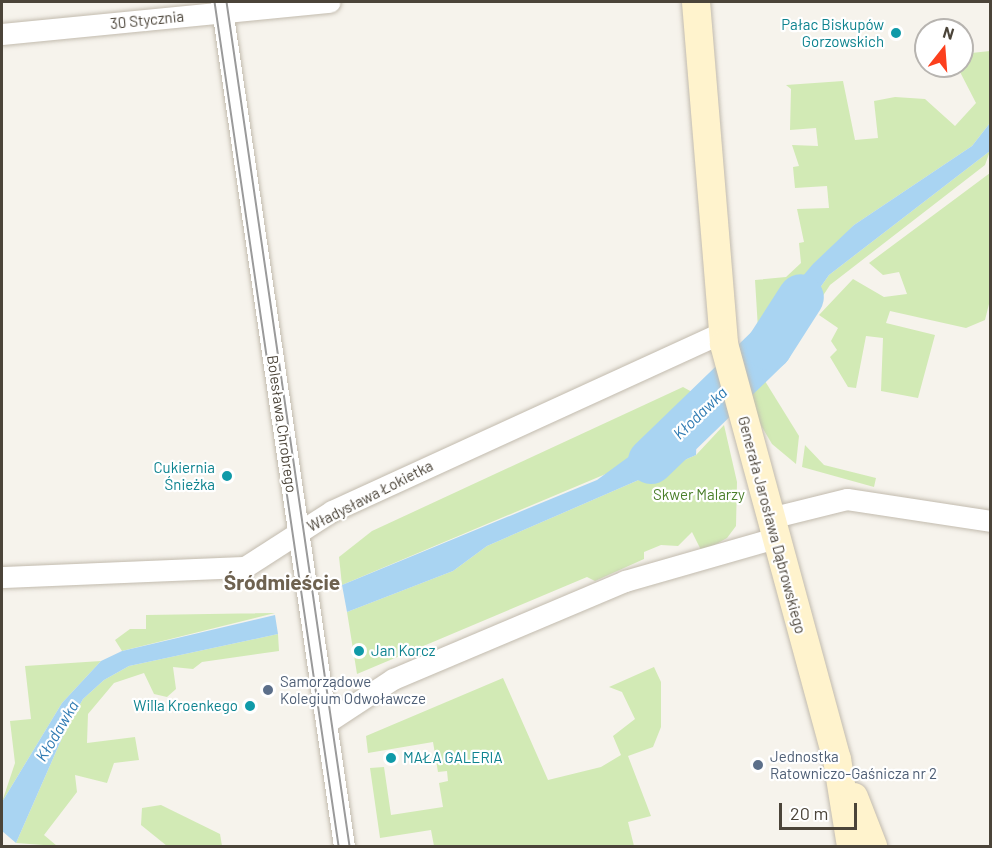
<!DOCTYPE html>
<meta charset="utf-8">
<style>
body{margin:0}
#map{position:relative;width:992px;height:848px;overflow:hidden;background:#f6f3ec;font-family:Barlow,sans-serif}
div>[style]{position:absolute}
.green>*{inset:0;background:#d2eab5}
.water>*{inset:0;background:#a9d4f2}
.river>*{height:46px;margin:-23px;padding:0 23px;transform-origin:23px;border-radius:23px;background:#a9d4f2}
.roads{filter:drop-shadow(0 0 2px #c2bbae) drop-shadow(0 0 2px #c2bbae)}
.street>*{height:21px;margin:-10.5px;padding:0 10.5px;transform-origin:10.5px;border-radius:10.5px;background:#fff}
.secondary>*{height:28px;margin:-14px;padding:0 14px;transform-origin:14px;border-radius:14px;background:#fff3cd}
.tram>*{height:1.5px;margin:-0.75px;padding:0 0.75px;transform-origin:0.75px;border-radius:0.75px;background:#9a9a9a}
.dots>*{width:16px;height:16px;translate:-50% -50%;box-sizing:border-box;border:3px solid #fff;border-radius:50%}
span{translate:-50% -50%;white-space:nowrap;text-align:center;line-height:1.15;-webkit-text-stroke:4.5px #fff;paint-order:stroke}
.street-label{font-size:15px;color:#4b4439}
.culture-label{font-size:15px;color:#0d838f}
.right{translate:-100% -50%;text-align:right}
.left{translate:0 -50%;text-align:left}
.park-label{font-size:15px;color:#4a7f2a}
.service-label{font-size:15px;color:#4e5e75}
.water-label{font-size:16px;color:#2e7ab2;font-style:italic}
.district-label{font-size:21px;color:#6e6250;font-weight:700}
.frame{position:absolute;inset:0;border:3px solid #4b4439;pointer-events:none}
.north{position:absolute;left:914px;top:18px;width:60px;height:60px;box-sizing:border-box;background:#fff;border:2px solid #b7b4b0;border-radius:50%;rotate:17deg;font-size:16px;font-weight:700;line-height:24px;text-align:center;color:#4b4439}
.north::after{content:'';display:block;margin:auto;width:21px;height:27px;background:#fc3f1d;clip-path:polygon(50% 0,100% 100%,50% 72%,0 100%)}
.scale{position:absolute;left:779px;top:803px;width:78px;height:27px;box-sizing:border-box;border:3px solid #4b4439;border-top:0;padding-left:8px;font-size:18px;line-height:21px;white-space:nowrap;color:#4b4439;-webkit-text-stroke:4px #fff;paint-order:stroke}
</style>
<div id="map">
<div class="green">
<i style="clip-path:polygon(990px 51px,990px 123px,972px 146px,854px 225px,758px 329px,755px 280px,786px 277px,801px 263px,799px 243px,804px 242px,797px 209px,829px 208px,827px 186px,795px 188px,793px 167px,799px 166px,792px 145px,818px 146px,816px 128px,790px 130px,791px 89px,786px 85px,843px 81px,855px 140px,878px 138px,874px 101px,895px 97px,925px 99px,955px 126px,976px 103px,959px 70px,962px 54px)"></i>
<i style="clip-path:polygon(990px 151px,985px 165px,830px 285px,774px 370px,770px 359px,829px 275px)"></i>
<i style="clip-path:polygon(990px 173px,990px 300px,985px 320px,966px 328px,890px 311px,886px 323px,935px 335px,918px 398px,881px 391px,883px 338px,866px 336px,856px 388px,848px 387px,830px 357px,837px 350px,831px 341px,838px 328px,819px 315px,853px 279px,884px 297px,907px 294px,899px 272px,883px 275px,869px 263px)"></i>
<i style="clip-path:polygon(740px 354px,752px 360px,799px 436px,796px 464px,772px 444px,759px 422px)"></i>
<i style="clip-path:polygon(683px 387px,692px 392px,698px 406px,620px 468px,342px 585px,339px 557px,372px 531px)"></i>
<i style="clip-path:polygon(724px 425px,737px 482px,736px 526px,727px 538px,702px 552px,692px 532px,678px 546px,661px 545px,644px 552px,644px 559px,595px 581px,587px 577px,357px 674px,347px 612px,453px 571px,487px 546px,696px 455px)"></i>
<i style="clip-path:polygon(805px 445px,824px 465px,876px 478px,874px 487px,802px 467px)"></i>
<i style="clip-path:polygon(275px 613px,122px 651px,115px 640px,130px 629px,146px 629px,146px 615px)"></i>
<i style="clip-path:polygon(278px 634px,279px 651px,202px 662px,193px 669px,173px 667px,176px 689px,167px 697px,154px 694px,144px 673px,114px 683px,88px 714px,87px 743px,135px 737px,139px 760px,114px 763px,107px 783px,75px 775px,77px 792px,44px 835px,57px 846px,16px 843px,66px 729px,83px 699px,104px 680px,129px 666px)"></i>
<i style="clip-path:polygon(101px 661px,62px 703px,2px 802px,15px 763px,10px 721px,31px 719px,25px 666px)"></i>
<i style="clip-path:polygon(654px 667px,661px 682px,661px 727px,653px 747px,628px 756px,651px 816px,628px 822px,634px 846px,434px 846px,431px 830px,380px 838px,370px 768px,384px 767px,391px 815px,443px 807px,439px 783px,448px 781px,447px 771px,438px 772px,433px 742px,368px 753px,366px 736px,503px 678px,548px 780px,601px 767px,621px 755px,613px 736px,635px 719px,622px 692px,609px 687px)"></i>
<i style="clip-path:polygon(161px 805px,220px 834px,222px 846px,167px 846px,141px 825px,142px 808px)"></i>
</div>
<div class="water">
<i style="clip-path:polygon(990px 123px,990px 151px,829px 275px,770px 359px,758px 329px,813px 264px,854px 225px,972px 146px)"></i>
<i style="clip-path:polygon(698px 406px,696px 455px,487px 546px,453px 571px,347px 612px,342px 585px,597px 480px)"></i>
<i style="clip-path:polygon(275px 615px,278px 634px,129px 666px,104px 680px,83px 699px,66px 729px,16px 843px,2px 831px,2px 802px,62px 703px,101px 661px,122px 651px)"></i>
</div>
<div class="river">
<i style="left:651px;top:461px;width:164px;rotate:-44deg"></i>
<i style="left:769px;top:347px;width:59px;rotate:-57.4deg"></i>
</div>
<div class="roads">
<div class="street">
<i style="left:221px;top:2px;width:853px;rotate:81.71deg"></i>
<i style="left:2px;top:34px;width:329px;rotate:-5.6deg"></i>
<i style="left:770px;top:518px;width:79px;rotate:-13.9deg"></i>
<i style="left:847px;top:499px;width:145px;rotate:8.7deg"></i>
<i style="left:2px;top:577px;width:243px;rotate:-2.4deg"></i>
<i style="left:245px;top:567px;width:103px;rotate:-32.8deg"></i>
<i style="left:332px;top:511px;width:430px;rotate:-24.6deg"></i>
<i style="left:326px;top:723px;width:80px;rotate:-33.3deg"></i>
<i style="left:393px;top:679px;width:252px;rotate:-22.9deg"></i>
<i style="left:625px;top:581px;width:156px;rotate:-16deg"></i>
</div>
<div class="secondary">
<i style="left:696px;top:2px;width:343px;rotate:85.3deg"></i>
<i style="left:724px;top:344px;width:430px;rotate:74.8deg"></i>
<i style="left:837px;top:759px;width:88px;rotate:80.9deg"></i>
<i style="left:854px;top:797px;width:53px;rotate:68.8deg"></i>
</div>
</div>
<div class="tram">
<i style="left:215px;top:2px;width:853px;rotate:81.64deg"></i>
<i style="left:227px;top:2px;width:853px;rotate:81.71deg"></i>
</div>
<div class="dots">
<i style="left:896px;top:33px;background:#0f9aa8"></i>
<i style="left:227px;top:476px;background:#0f9aa8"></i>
<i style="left:359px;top:651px;background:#0f9aa8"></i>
<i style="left:268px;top:690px;background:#5c6f8a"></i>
<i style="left:250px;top:706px;background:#0f9aa8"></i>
<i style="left:391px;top:758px;background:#0f9aa8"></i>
<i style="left:758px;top:765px;background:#5c6f8a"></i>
</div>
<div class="street-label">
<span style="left:147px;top:20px;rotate:-6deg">30 Stycznia</span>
<span style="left:282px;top:424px;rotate:82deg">Bolesława Chrobrego</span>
<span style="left:370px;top:496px;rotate:-27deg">Władysława Łokietka</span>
<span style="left:772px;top:525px;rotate:75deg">Generała Jarosława Dąbrowskiego</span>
</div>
<div class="culture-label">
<span class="right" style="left:884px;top:33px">Pałac Biskupów<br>Gorzowskich</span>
<span class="right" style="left:215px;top:476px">Cukiernia<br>Śnieżka</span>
<span class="left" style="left:371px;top:651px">Jan Korcz</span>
<span class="right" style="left:238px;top:706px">Willa Kroenkego</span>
<span class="left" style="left:403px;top:758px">MAŁA GALERIA</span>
</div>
<div class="park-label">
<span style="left:699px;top:495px">Skwer Malarzy</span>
</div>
<div class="service-label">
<span class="left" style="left:280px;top:690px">Samorządowe<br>Kolegium Odwoławcze</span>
<span class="left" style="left:770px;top:765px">Jednostka<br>Ratowniczo-Gaśnicza nr 2</span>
</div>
<div class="water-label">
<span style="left:700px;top:413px;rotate:-44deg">Kłodawka</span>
<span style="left:57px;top:731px;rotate:-59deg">Kłodawka</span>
</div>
<div class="district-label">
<span style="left:282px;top:582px">Śródmieście</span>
</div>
<div class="frame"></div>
<div class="north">N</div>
<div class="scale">20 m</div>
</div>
